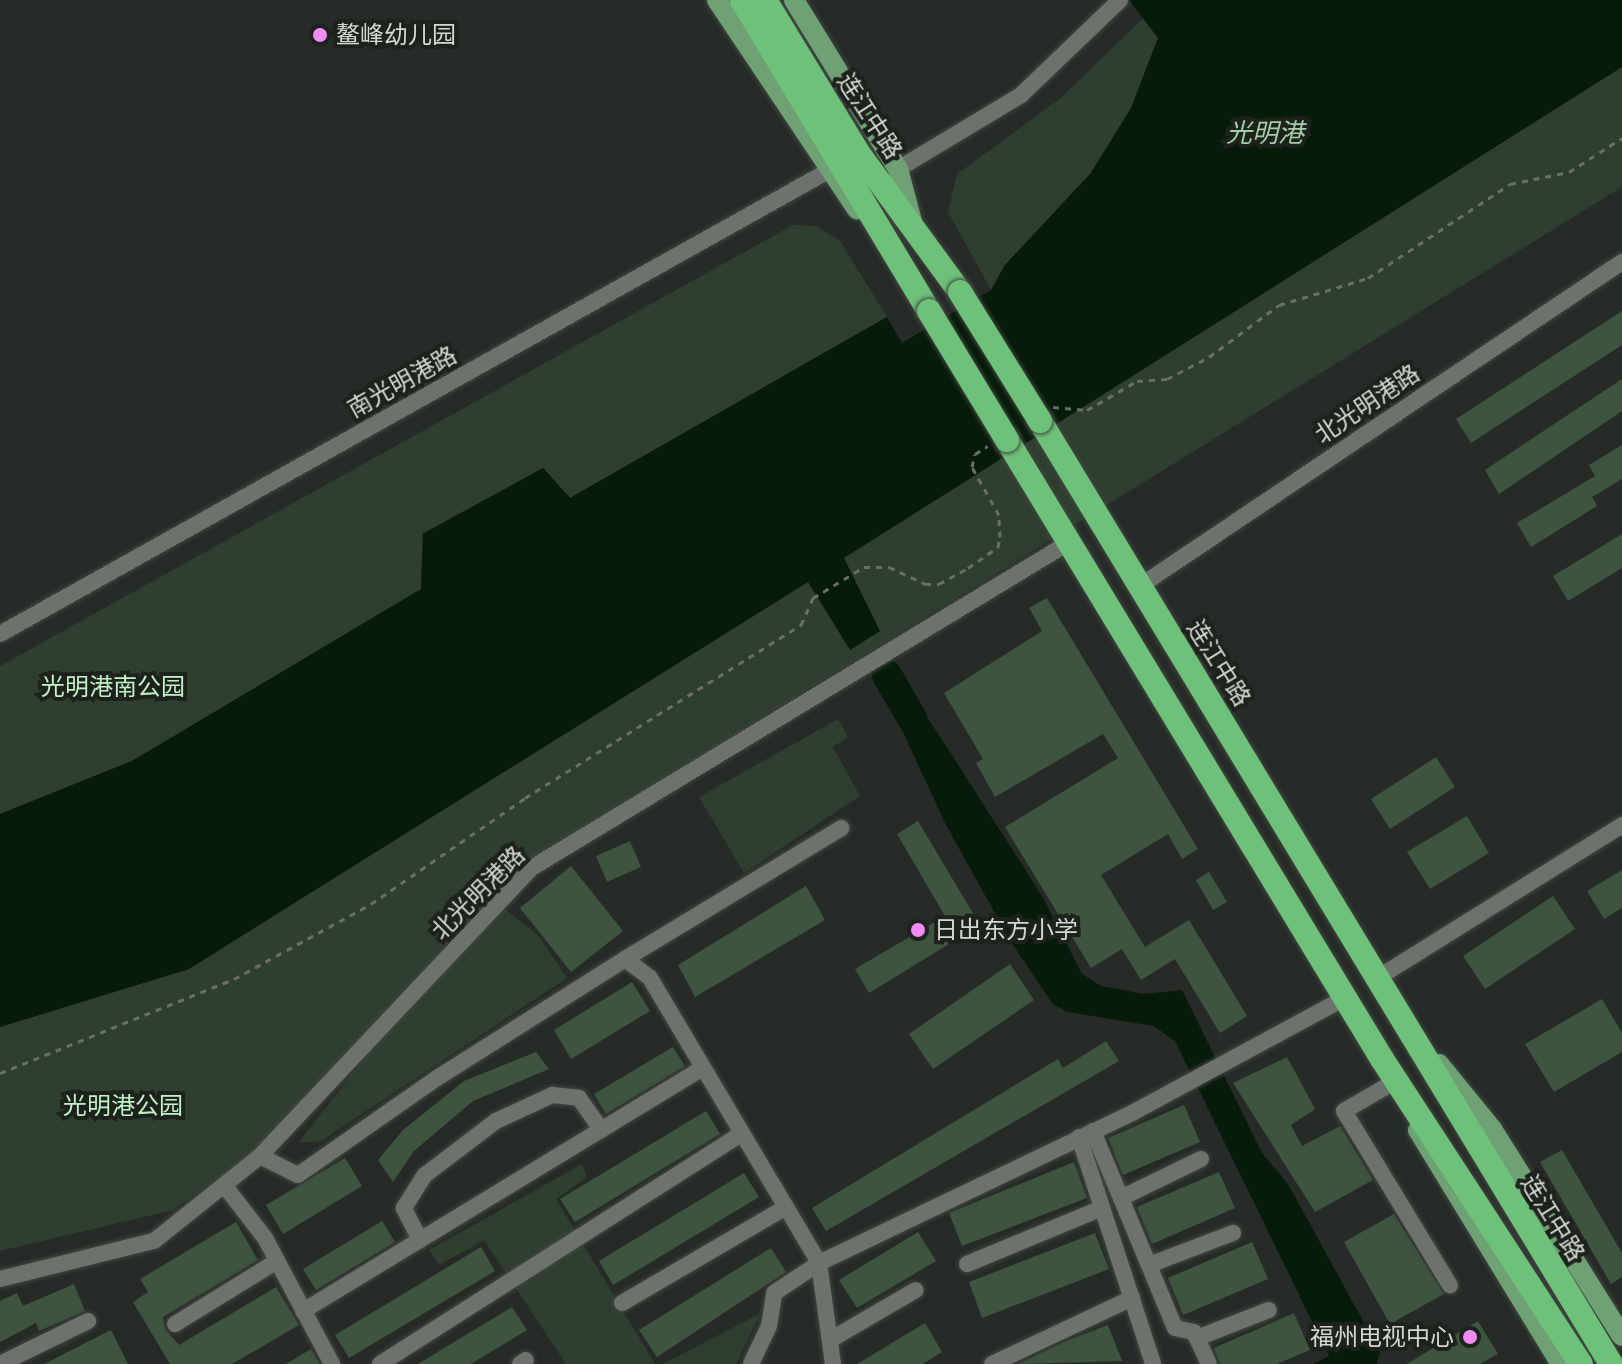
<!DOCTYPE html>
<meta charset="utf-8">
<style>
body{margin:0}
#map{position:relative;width:1622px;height:1364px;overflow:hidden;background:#272b27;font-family:"Space Grotesk","Noto Sans SC",sans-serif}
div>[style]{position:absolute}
.green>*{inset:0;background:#2e3e2f}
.water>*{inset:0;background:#061b09}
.river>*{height:30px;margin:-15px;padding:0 15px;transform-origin:15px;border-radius:15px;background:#061b09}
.building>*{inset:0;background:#3d543f}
.path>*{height:3px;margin-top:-1.5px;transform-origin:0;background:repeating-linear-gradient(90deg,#6a6d6a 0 6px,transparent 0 12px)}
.roads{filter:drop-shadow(0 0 2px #424743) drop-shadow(0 0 2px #424743)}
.minor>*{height:16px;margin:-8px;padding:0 8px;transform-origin:8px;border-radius:8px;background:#6d726d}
.major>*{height:20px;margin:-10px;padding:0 10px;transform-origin:10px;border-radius:10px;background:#6ea174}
.highway>*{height:24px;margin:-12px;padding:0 12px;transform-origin:12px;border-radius:12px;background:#6ec178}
.bridges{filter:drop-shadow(0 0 2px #424743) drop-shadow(0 0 2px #424743)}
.highway-bridge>*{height:24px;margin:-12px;padding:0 12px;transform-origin:12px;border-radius:12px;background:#6ec178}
.dots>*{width:22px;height:22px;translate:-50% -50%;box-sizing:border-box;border:4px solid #1d221d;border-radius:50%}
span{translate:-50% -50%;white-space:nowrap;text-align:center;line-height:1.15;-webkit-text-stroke:8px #1d221d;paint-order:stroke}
.poi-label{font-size:24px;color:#d4d7d4}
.left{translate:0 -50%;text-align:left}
.right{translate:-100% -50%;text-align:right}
.street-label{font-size:24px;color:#d4d7d4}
.park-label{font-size:24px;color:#c3f1c6}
.water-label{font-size:26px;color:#a2cfa6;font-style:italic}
</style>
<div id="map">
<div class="green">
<i style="clip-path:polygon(1143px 18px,1158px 38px,1131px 108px,1091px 173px,1005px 265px,991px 290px,948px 212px,957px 174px,1061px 98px)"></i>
<i style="clip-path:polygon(1622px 67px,1622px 187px,520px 867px,244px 1161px,173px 1210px,0 1251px,0 1027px,189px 969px)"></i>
<i style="clip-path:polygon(793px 225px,816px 226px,840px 241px,887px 317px,570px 498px,543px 468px,423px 533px,421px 589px,132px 761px,0 814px,0 666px)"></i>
<i style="clip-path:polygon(838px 719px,848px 737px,833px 747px,860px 796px,744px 873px,699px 797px)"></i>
<i style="clip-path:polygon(504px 908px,539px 936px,567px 978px,321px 1141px,298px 1143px,369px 1052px)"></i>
<i style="clip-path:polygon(582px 1164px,587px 1177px,556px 1199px,655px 1364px,566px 1364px,484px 1240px,439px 1265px,429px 1250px)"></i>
<i style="clip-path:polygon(761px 1313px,736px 1364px,663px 1364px)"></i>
</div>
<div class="water">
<i style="clip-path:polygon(1129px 0,1622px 0,1622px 67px,844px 558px,880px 631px,850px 650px,808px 582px,189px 969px,0 1027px,0 814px,132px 761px,421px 589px,423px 534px,543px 468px,570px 498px,887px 317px,902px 343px,991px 290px,1005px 265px,1091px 173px,1131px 108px,1158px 38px)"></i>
<i style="clip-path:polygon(893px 685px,907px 688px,939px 735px,1042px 896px,1082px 974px,1101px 986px,1144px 994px,1182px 990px,1262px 1153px,1288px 1184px,1380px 1352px,1377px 1364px,1313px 1364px,1329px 1356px,1175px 1041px,1154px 1026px,1068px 1012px,1053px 1004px,1011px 942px,946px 825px,888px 700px)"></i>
</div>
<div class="river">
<i style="left:887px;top:675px;width:52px;rotate:60deg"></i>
</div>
<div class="building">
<i style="clip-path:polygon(1622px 311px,1622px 345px,1471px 443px,1456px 419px)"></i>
<i style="clip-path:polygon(1622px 379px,1622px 411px,1499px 494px,1485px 470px)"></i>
<i style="clip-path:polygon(1622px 445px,1622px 479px,1592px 497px,1597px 506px,1531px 547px,1517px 523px,1595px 476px,1589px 465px)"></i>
<i style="clip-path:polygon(1622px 534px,1622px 568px,1568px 601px,1553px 576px)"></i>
<i style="clip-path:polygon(1047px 598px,1198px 849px,1182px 859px,1168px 834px,1101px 875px,1145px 947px,1189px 920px,1247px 1016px,1220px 1033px,1175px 959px,1141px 980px,1122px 949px,1091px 968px,1005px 827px,1118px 758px,1103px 734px,995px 797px,976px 763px,983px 759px,944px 693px,1042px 631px,1029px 608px)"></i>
<i style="clip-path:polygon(1436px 757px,1455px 787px,1390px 829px,1371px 799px)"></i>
<i style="clip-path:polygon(1467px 816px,1489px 853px,1430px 889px,1407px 852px)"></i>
<i style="clip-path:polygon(918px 821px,980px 925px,869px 993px,855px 969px,945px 916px,897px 834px)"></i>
<i style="clip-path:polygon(630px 841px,641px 867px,607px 882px,596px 856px)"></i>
<i style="clip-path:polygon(571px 866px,623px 931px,571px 972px,520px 908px)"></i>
<i style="clip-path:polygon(1622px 870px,1622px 908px,1604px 919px,1587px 891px)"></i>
<i style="clip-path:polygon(1209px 872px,1227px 902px,1213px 910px,1196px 880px)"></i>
<i style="clip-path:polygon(806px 886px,825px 920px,695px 997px,678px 965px)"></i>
<i style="clip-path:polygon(1553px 896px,1575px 929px,1485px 989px,1463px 956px)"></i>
<i style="clip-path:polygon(1010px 964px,1034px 1000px,933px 1069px,909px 1034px)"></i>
<i style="clip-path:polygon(632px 982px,650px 1011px,571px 1059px,554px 1030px)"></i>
<i style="clip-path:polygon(1602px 999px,1622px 1033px,1622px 1052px,1554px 1092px,1525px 1044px)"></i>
<i style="clip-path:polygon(1106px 1041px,1119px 1061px,826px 1231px,812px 1208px,1058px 1059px,1063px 1068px)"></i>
<i style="clip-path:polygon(673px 1047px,685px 1066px,606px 1114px,594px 1094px)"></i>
<i style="clip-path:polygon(536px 1052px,549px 1069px,473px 1101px,414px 1151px,393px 1182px,378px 1160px,403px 1130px,464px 1081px)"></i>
<i style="clip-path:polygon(1287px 1057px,1315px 1109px,1291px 1125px,1302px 1146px,1340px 1126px,1373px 1180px,1315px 1212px,1233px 1083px)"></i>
<i style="clip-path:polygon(1184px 1105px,1200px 1142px,1123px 1175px,1108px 1138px)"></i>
<i style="clip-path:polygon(706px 1111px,720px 1134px,575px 1222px,560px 1199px)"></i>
<i style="clip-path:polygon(1562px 1150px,1622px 1253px,1622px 1277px,1611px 1284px,1540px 1162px)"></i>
<i style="clip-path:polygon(345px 1158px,362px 1186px,283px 1234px,266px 1205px)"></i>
<i style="clip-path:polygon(1074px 1162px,1087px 1198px,962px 1246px,949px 1213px)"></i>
<i style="clip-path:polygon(1219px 1172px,1235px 1208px,1152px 1244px,1137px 1207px)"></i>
<i style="clip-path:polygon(744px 1173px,759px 1197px,613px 1285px,599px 1261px)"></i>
<i style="clip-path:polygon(1394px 1214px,1444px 1294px,1390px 1324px,1344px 1242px)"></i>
<i style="clip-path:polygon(382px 1221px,395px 1242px,316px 1290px,303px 1269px)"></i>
<i style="clip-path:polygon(236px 1222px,258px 1260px,163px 1317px,165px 1329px,179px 1345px,276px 1287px,299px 1325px,232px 1364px,170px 1364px,133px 1302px,148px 1292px,140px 1279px)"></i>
<i style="clip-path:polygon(918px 1232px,936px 1261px,857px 1308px,839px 1280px)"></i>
<i style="clip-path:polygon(1095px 1233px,1109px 1269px,982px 1318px,969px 1282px)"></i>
<i style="clip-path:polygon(1252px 1242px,1268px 1279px,1183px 1315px,1168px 1278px)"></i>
<i style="clip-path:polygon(481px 1247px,495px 1271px,349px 1358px,335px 1335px)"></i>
<i style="clip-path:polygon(771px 1248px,786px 1272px,657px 1357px,639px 1330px)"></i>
<i style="clip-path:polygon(74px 1284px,85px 1311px,39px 1331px,36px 1323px,0 1342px,0 1301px,17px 1293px,23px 1306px)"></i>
<i style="clip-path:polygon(512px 1307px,527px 1330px,471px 1364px,418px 1364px)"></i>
<i style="clip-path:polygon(1294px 1313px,1310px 1350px,1277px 1364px,1220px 1364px,1214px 1348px)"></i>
<i style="clip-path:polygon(1478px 1321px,1498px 1354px,1480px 1364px,1407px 1364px)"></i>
<i style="clip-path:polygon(925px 1323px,942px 1352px,923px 1364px,857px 1364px)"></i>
<i style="clip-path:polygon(1108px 1325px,1122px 1361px,1018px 1364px,1066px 1341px)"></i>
<i style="clip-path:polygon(111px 1330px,128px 1364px,44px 1364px)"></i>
<i style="clip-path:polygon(311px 1349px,320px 1364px,286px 1364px)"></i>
</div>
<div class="path">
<i style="left:1053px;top:407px;width:34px;rotate:5deg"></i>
<i style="left:1087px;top:410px;width:58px;rotate:-30.1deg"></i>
<i style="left:1137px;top:381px;width:30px;rotate:-4deg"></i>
<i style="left:1167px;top:379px;width:47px;rotate:-27.6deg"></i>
<i style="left:1209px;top:357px;width:87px;rotate:-36.6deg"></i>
<i style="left:1279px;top:305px;width:93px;rotate:-16.9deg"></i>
<i style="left:1368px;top:278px;width:170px;rotate:-33.5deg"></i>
<i style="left:1510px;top:184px;width:60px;rotate:-11.5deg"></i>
<i style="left:1569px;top:172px;width:63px;rotate:-32.7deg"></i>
<i style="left:0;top:1073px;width:252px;rotate:-21.9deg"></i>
<i style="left:234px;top:979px;width:156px;rotate:-28.7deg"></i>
<i style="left:371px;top:904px;width:187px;rotate:-34.5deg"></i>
<i style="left:525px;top:798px;width:326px;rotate:-32.1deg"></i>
<i style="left:801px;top:625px;width:30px;rotate:-66deg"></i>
<i style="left:813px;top:598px;width:60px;rotate:-31.3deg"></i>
<i style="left:864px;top:567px;width:25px"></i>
<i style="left:889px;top:567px;width:40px;rotate:25deg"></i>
<i style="left:925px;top:584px;width:14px"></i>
<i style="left:939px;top:584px;width:33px;rotate:-29deg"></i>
<i style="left:968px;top:568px;width:37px;rotate:-35deg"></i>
<i style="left:998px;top:547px;width:10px;rotate:-79deg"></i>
<i style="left:1000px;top:537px;width:22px;rotate:-93deg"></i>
<i style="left:999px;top:515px;width:55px;rotate:-119.4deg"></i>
<i style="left:972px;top:467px;width:13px;rotate:-77deg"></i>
<i style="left:975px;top:454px;width:15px;rotate:-32deg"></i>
</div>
<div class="roads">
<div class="minor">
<i style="left:898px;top:169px;width:144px;rotate:-31deg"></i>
<i style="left:1021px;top:95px;width:137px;rotate:-43.8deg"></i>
<i style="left:1140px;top:586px;width:581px;rotate:-33.91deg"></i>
<i style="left:0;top:634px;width:949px;rotate:-29.21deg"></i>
<i style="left:625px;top:959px;width:253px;rotate:-31.2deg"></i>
<i style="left:1379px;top:977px;width:287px;rotate:-32deg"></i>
<i style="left:1394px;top:1082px;width:58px;rotate:149.9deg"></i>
<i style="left:1344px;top:1111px;width:204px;rotate:58.7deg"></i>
<i style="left:1093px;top:1131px;width:213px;rotate:67.4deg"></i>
<i style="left:1175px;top:1328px;width:19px;rotate:12deg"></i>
<i style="left:1194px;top:1332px;width:35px;rotate:65deg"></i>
<i style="left:1079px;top:1137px;width:239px;rotate:71.9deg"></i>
<i style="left:260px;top:1156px;width:42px;rotate:26.6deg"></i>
<i style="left:298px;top:1175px;width:169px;rotate:-34.9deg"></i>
<i style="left:437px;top:1078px;width:222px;rotate:-32.3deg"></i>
<i style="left:625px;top:959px;width:31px;rotate:37deg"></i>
<i style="left:650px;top:978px;width:331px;rotate:59.3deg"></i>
<i style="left:819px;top:1263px;width:349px;rotate:-25.6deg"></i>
<i style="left:1134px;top:1112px;width:240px;rotate:-28.4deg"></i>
<i style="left:224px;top:1185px;width:67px;rotate:52.3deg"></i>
<i style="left:265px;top:1238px;width:143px;rotate:62deg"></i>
<i style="left:1121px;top:1198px;width:89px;rotate:-26deg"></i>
<i style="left:420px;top:1240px;width:36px;rotate:-117deg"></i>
<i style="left:404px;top:1208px;width:39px;rotate:-58deg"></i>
<i style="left:425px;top:1175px;width:89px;rotate:-37.3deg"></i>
<i style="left:496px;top:1121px;width:62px;rotate:-24.9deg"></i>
<i style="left:552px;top:1095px;width:27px;rotate:6deg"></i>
<i style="left:579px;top:1098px;width:39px;rotate:55deg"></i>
<i style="left:967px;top:1264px;width:146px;rotate:-22.5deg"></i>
<i style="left:1149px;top:1265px;width:90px;rotate:-20.9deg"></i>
<i style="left:0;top:1279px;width:159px;rotate:-13.9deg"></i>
<i style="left:154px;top:1241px;width:136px;rotate:-38.7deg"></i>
<i style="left:260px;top:1156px;width:394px;rotate:-46.7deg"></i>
<i style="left:530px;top:869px;width:629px;rotate:-31.21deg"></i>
<i style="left:622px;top:1303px;width:190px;rotate:-30.3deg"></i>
<i style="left:303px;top:1311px;width:468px;rotate:-31.3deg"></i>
<i style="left:175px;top:1324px;width:120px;rotate:-31.7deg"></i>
<i style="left:1197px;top:1338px;width:77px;rotate:-21.3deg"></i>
<i style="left:830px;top:1340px;width:99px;rotate:-30.2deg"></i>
<i style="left:0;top:1364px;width:98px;rotate:-26deg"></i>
<i style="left:380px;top:1364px;width:429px;rotate:-32.5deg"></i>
<i style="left:520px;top:1364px;width:7px;rotate:-34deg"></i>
<i style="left:751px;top:1364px;width:42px;rotate:-64.7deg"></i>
<i style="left:769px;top:1326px;width:33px;rotate:-81deg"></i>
<i style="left:774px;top:1293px;width:54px;rotate:-33.7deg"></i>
<i style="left:819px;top:1263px;width:102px;rotate:82.1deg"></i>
<i style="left:992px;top:1364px;width:155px;rotate:-25.2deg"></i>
</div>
<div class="major">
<i style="left:717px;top:0;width:252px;rotate:56.2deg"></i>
<i style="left:794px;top:0;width:198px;rotate:58.4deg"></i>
<i style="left:898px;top:169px;width:58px;rotate:75deg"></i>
<i style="left:1439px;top:1064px;width:84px;rotate:50.8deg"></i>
<i style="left:1492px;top:1129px;width:244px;rotate:57.9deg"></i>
<i style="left:1418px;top:1130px;width:274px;rotate:58.6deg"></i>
</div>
<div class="highway">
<i style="left:742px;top:0;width:363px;rotate:59deg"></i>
<i style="left:765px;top:0;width:180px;rotate:58.6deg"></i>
<i style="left:859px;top:154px;width:171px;rotate:53.8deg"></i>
<i style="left:1040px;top:421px;width:1102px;rotate:58.8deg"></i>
<i style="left:1007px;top:440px;width:724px;rotate:58.79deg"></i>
<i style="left:1382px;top:1059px;width:364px;rotate:56.9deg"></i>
</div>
</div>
<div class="bridges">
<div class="highway-bridge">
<i style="left:960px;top:292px;width:152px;rotate:58.2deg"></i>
<i style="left:929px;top:311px;width:151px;rotate:58.8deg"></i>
</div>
</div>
<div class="dots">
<i style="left:320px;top:35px;background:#f28af3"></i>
<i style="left:918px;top:930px;background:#f28af3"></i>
<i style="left:1470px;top:1337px;background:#f28af3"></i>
</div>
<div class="poi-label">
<span class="left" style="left:336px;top:35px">鳌峰幼儿园</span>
<span class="left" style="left:934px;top:930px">日出东方小学</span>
<span class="right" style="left:1454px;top:1337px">福州电视中心</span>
</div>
<div class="street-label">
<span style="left:870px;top:116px;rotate:57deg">连江中路</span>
<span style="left:402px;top:382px;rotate:-29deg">南光明港路</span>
<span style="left:1367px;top:404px;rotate:-34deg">北光明港路</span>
<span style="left:1219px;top:663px;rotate:58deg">连江中路</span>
<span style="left:478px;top:893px;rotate:-45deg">北光明港路</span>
<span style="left:1553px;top:1218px;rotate:58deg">连江中路</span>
</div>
<div class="park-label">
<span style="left:113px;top:687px">光明港南公园</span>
<span style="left:123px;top:1106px">光明港公园</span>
</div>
<div class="water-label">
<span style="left:1265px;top:134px">光明港</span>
</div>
</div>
